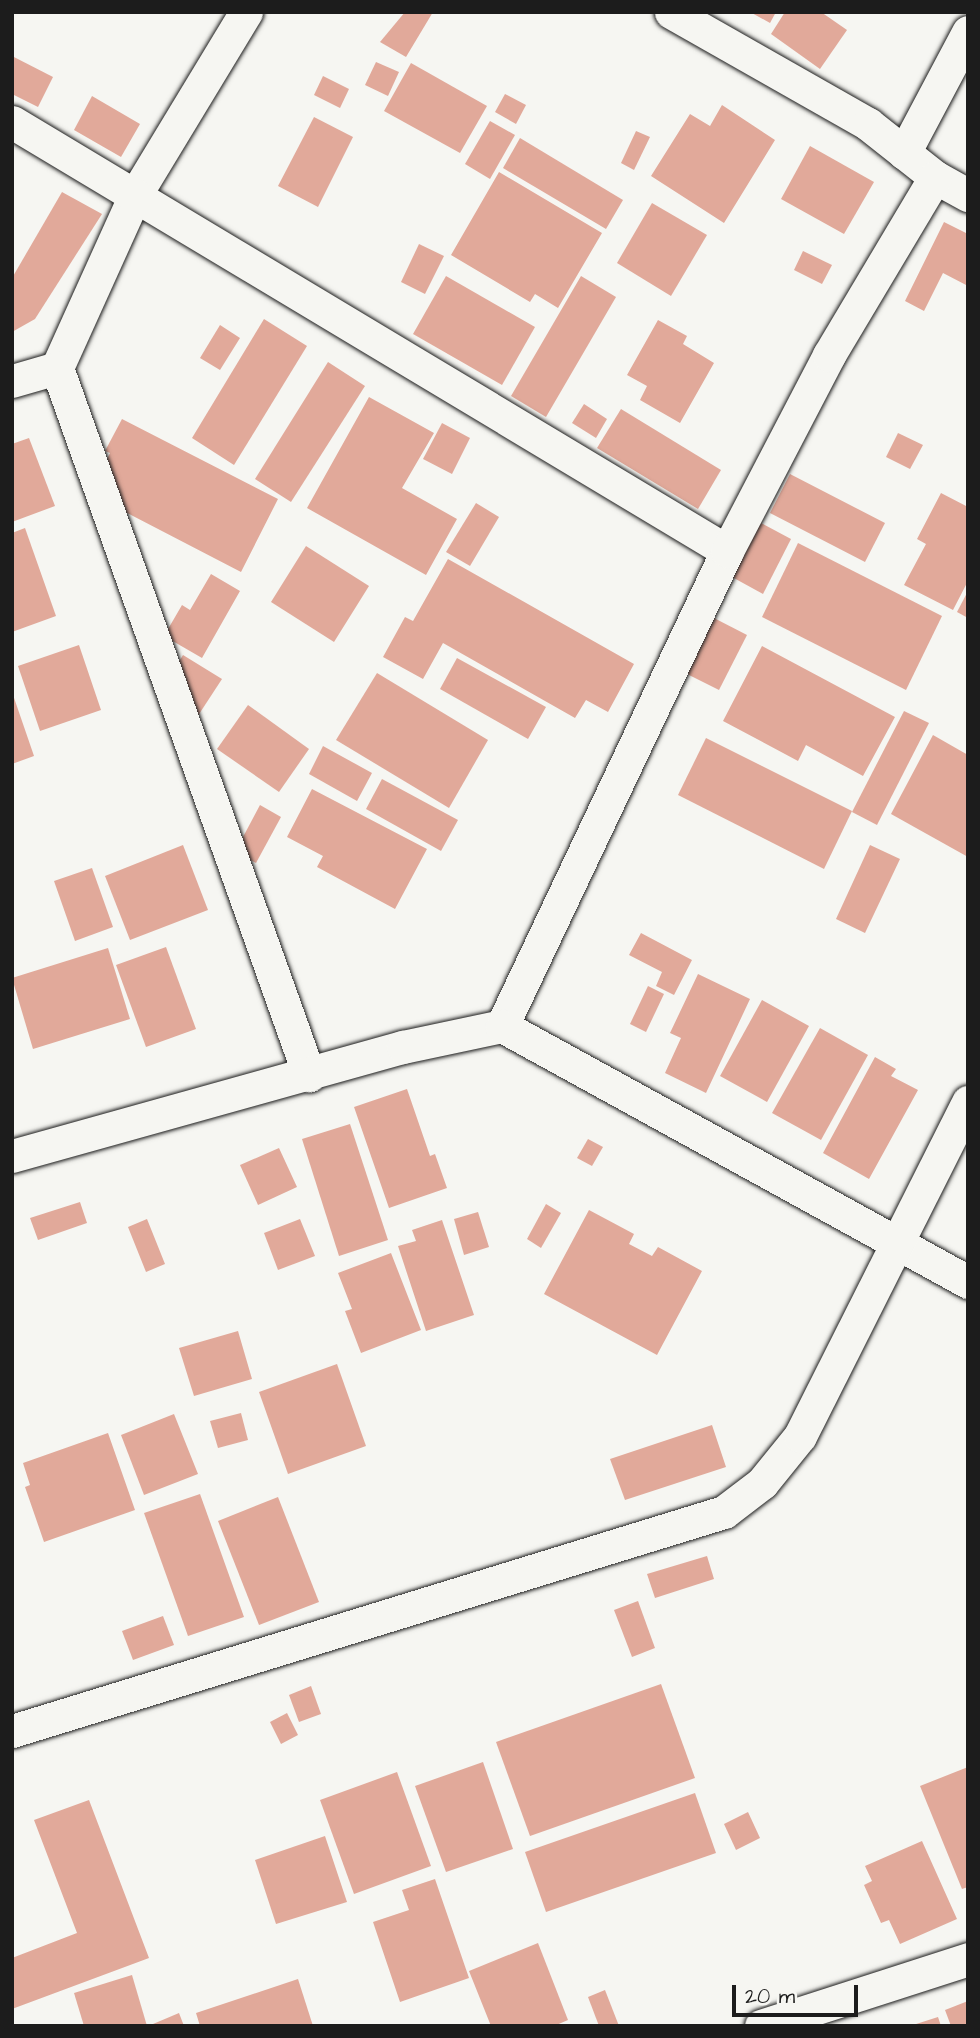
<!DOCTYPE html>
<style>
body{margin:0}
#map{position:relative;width:980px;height:2038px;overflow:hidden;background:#f6f6f2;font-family:"Architects Daughter",sans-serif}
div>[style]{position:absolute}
.building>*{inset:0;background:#e1a99a}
.roads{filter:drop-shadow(0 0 2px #1c1c1c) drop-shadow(0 0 2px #1c1c1c)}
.minor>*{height:33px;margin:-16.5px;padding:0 16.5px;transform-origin:16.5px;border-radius:16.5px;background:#f6f6f2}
span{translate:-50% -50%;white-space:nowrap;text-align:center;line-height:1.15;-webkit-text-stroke:5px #f6f6f2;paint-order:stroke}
.frame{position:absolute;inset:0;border:14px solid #1c1c1c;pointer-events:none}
.scale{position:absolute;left:732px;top:1985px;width:126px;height:32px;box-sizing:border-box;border:4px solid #1c1c1c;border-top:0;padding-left:9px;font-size:21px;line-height:24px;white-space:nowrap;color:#1c1c1c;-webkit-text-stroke:5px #f6f6f2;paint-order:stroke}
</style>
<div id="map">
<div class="building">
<i style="clip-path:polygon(405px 12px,433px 12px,406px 57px,380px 42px)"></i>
<i style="clip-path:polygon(750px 12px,776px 12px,770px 23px)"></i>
<i style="clip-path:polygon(785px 12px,821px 12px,847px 30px,820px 69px,771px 34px)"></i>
<i style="clip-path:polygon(12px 56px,53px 77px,38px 107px,12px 94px)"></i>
<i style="clip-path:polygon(376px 62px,399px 72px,388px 96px,365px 85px)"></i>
<i style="clip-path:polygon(411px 63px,487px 106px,460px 153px,384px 111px)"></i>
<i style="clip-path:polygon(323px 76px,349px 89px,340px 108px,314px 95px)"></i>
<i style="clip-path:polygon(505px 94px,526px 105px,516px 124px,495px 112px)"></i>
<i style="clip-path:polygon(92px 96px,140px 124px,121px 157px,74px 130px)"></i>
<i style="clip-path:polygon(722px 105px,775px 140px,724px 223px,651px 176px,690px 114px,710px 126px)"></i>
<i style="clip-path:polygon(314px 117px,353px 137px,318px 207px,278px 186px)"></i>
<i style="clip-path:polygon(490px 121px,515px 135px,490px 179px,465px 164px)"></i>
<i style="clip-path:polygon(636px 131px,650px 137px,634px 170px,621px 163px)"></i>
<i style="clip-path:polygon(520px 138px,623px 200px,606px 229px,503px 168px)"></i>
<i style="clip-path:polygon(810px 146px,874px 182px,844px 234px,781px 199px)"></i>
<i style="clip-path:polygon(499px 172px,602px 233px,558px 308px,535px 294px,530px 302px,451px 255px)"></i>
<i style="clip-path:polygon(62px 192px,102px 214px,35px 319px,12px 332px,12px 278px)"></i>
<i style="clip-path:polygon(652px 203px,707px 235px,671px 296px,617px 263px)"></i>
<i style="clip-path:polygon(944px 222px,968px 234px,968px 286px,943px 273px,924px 311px,905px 301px)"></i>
<i style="clip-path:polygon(419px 244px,444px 256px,425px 294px,401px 282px)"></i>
<i style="clip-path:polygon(803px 251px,832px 265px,822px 284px,794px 270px)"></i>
<i style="clip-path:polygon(446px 276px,535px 327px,502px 385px,413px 334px)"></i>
<i style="clip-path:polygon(581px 276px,616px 297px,546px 417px,511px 396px)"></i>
<i style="clip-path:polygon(264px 319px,307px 346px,234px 465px,192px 438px)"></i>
<i style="clip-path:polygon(658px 320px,687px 336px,683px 344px,714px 363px,680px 423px,640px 400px,647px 386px,627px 375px)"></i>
<i style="clip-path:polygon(220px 325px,240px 338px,220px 370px,200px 358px)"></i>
<i style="clip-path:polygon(328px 362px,365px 386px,291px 502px,255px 479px)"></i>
<i style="clip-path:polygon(369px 397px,434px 433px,402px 488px,457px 519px,426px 575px,307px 508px)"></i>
<i style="clip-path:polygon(584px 404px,607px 419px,596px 438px,572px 423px)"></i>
<i style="clip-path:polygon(621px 409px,721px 470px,698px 509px,597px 448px)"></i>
<i style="clip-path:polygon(122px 419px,278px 499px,241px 572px,106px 502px,102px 469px,110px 453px,105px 451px)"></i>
<i style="clip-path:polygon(442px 423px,470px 438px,452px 474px,423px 459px)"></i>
<i style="clip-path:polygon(898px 433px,923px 445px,910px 469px,886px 457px)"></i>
<i style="clip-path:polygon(29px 438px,55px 506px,12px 522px,12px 444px)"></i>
<i style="clip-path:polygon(790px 474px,885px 523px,865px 562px,770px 513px)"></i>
<i style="clip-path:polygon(941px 493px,968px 507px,968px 581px,953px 610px,904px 585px,926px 544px,917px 539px)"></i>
<i style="clip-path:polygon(476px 503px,499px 517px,470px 566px,446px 552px)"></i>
<i style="clip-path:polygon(759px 522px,791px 539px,763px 594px,732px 577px)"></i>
<i style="clip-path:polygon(25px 528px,56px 616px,12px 632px,12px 533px)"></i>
<i style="clip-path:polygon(798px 543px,942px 616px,906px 690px,762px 617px)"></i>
<i style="clip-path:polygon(306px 546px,369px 586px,334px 642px,271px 602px)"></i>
<i style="clip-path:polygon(448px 559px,634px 664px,608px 712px,586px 700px,575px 718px,443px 643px,423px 679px,383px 657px,405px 617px,413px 621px)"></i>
<i style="clip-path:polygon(211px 574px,240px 591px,202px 658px,164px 636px,182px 605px,190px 610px)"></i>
<i style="clip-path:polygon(968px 591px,968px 618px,957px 612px)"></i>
<i style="clip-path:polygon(714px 618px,747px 635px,719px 690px,687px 674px)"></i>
<i style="clip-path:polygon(79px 645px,101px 710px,40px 731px,18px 666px)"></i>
<i style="clip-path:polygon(762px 646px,895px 717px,863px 776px,806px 745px,798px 761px,723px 721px)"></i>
<i style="clip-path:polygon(183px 655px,222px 679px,188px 731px,169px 678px)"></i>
<i style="clip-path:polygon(457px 658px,546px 707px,528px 739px,440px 689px)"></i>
<i style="clip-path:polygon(377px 673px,488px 740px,449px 808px,336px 740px)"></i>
<i style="clip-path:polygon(12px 692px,34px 756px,12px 764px)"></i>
<i style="clip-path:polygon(248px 705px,309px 749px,279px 792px,217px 749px)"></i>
<i style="clip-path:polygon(904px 711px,929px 723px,877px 825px,852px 812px)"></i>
<i style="clip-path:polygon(933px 735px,968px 755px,968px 857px,891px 814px)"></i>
<i style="clip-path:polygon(706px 738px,852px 811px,824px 869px,678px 795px)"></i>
<i style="clip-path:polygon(323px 746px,372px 773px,357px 801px,309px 774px)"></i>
<i style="clip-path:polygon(382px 779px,458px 820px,441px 851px,366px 809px)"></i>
<i style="clip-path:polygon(312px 789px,427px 849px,395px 909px,317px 867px,323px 856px,287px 837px)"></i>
<i style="clip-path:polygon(260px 805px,281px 817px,256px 863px,235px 852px)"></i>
<i style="clip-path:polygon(183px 845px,208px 910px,130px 940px,105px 876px)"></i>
<i style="clip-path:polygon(870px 845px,900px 859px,865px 933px,836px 919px)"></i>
<i style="clip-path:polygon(92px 868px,113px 927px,75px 941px,54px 881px)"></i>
<i style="clip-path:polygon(641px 933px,692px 960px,674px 995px,656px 986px,662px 972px,629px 955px)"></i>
<i style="clip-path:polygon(166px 947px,196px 1029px,146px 1047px,116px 965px)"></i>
<i style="clip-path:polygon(108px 948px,130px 1019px,33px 1049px,12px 978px)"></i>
<i style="clip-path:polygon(698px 974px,750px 999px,706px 1093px,665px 1073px,681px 1038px,670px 1033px)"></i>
<i style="clip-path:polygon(648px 986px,664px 994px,646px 1032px,630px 1024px)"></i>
<i style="clip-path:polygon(762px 1000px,809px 1026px,767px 1102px,720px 1076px)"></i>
<i style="clip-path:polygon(820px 1028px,868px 1055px,821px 1140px,772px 1113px)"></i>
<i style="clip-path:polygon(875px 1057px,896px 1069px,891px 1076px,918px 1090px,869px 1179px,823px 1153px)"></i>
<i style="clip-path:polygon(407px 1089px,430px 1156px,435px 1154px,447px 1188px,389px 1208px,354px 1107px)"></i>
<i style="clip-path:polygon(350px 1124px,388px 1240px,339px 1256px,302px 1139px)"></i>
<i style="clip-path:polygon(588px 1139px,603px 1147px,592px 1166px,577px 1158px)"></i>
<i style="clip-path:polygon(279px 1148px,297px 1187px,258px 1205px,240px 1165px)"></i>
<i style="clip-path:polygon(80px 1202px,87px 1223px,38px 1240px,30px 1218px)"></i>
<i style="clip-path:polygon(546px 1204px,561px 1213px,541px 1248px,527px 1239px)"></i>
<i style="clip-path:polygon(589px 1210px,634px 1234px,629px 1244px,652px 1256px,658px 1247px,702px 1271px,657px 1355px,544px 1294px)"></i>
<i style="clip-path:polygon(478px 1212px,489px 1247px,464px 1255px,454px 1219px)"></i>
<i style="clip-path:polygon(147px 1219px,165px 1264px,146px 1272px,128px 1227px)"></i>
<i style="clip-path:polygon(300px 1219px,315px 1256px,278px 1270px,264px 1233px)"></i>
<i style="clip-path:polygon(442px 1220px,474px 1315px,426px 1331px,398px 1246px,416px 1241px,412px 1230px)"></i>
<i style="clip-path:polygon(391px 1253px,421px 1330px,361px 1353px,345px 1311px,352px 1309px,338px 1273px)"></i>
<i style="clip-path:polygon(238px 1331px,252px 1379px,194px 1396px,179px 1348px)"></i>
<i style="clip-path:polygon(337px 1364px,366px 1446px,288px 1474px,259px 1392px)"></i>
<i style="clip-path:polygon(241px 1413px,248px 1440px,218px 1448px,210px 1421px)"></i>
<i style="clip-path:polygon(174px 1414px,198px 1474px,144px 1495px,121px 1435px)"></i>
<i style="clip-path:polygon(712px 1425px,726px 1467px,625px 1500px,610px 1459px)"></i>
<i style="clip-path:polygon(108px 1433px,135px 1510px,44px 1542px,25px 1487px,30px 1485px,23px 1463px)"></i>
<i style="clip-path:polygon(200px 1494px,244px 1617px,188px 1636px,144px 1513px)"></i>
<i style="clip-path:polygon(278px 1497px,319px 1602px,259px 1625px,218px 1521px)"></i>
<i style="clip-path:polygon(707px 1556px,714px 1579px,655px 1598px,647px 1574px)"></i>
<i style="clip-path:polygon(638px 1601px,655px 1648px,632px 1657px,614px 1610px)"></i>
<i style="clip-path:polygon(163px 1616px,174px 1645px,133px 1660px,122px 1631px)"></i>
<i style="clip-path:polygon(661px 1684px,695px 1778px,530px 1836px,496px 1742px)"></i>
<i style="clip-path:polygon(311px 1686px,321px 1714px,299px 1722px,289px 1695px)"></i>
<i style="clip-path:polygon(287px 1713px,298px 1735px,281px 1744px,270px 1722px)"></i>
<i style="clip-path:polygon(483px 1762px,513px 1849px,446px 1872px,415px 1786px)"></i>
<i style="clip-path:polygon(968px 1767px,968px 1887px,962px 1889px,920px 1786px)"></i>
<i style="clip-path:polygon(397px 1772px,431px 1866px,354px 1894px,320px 1800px)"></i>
<i style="clip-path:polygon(695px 1793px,716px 1853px,546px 1912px,525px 1852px)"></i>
<i style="clip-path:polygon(89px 1800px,149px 1958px,12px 2009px,12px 1958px,77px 1933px,34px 1820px)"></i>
<i style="clip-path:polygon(748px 1812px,760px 1838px,736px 1850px,724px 1824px)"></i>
<i style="clip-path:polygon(325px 1836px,347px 1902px,276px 1924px,255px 1860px)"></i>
<i style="clip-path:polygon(922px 1841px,957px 1919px,900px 1944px,889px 1920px,881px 1923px,864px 1885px,872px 1881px,865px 1866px)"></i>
<i style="clip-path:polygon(435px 1879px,469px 1978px,400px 2002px,373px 1922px,409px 1910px,402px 1890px)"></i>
<i style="clip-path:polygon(538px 1943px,568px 2020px,554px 2026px,491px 2026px,469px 1971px)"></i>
<i style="clip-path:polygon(132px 1975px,147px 2026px,84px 2026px,74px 1993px)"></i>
<i style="clip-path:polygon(298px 1979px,313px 2026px,200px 2026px,196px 2013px)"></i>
<i style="clip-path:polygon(605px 1990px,619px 2026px,599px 2026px,588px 1997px)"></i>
<i style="clip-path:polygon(968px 2001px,968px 2026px,951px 2026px,945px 2010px)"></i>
<i style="clip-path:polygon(179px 2013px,184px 2026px,154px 2026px,153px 2024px)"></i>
<i style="clip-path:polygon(938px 2017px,941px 2026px,913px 2026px,913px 2025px)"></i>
</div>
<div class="roads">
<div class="minor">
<i style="left:246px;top:12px;width:214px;rotate:121.2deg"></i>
<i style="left:135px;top:195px;width:190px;rotate:114.3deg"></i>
<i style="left:57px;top:368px;width:751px;rotate:70.38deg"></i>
<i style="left:671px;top:12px;width:227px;rotate:29.6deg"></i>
<i style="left:868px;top:124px;width:85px;rotate:38.3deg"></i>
<i style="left:935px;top:177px;width:38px;rotate:29deg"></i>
<i style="left:12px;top:122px;width:834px;rotate:30.96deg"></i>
<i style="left:904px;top:153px;width:137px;rotate:-62.1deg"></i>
<i style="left:12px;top:381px;width:47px;rotate:-16.1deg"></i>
<i style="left:502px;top:1026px;width:526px;rotate:-64.65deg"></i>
<i style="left:727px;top:551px;width:221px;rotate:-62.5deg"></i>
<i style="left:829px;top:355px;width:207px;rotate:-59.2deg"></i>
<i style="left:12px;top:1156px;width:406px;rotate:-15.6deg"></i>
<i style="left:403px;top:1047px;width:101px;rotate:-12deg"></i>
<i style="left:502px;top:1026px;width:532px;rotate:28.78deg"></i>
<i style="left:12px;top:1731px;width:745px;rotate:-17.1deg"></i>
<i style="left:724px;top:1512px;width:48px;rotate:-37.3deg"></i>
<i style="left:762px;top:1483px;width:60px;rotate:-51deg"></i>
<i style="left:800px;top:1436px;width:374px;rotate:-63.3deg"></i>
<i style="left:761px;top:2026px;width:218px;rotate:-17.9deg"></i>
</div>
</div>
<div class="frame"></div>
<div class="scale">20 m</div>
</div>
